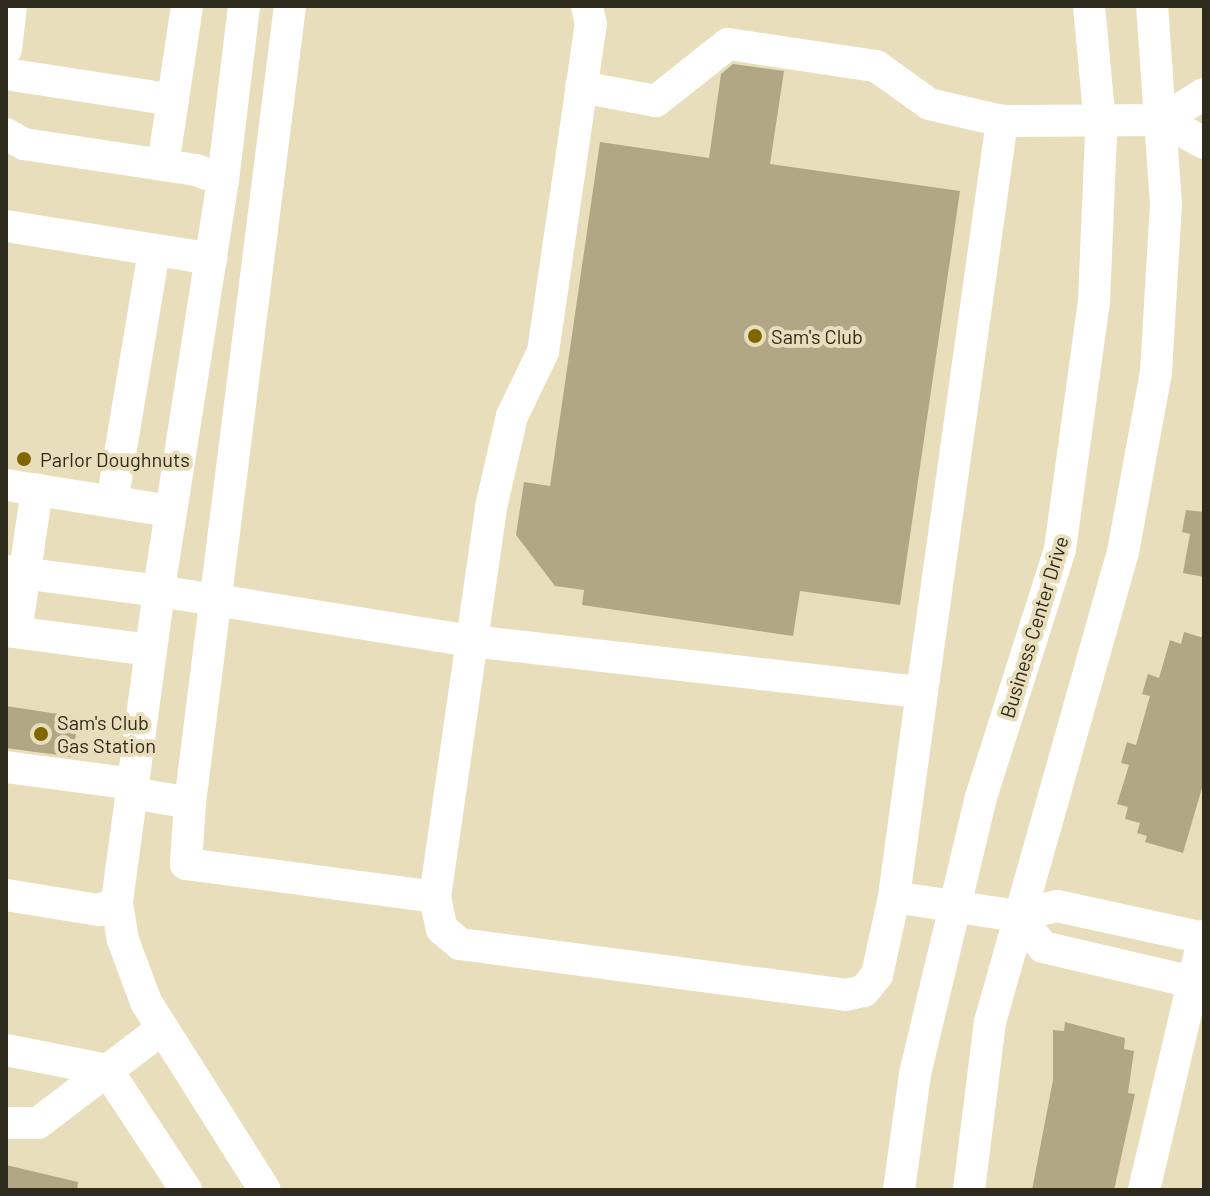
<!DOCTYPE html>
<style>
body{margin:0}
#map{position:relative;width:1210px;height:1196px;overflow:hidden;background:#e9debb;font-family:Barlow,sans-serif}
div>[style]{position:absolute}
.building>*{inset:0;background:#b1a785}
.minor>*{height:32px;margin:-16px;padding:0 16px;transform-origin:16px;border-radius:16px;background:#fff}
.dots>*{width:22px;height:22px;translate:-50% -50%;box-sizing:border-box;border:4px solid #e9debb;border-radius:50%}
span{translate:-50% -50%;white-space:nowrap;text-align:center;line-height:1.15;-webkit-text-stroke:8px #e9debb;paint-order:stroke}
.poi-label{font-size:20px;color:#2e2a1c}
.left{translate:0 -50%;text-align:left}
.street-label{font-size:20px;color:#2e2a1c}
.frame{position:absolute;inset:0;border:8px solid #2e2a1c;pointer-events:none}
</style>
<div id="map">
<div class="building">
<i style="clip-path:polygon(733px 64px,784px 71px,770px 164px,960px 191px,900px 605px,800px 591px,793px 636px,582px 605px,584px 590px,555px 586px,516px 535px,524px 482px,550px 486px,600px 142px,709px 158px,721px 74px)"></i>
<i style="clip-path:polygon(1186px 510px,1204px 512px,1204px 577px,1183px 573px,1190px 534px,1182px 532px)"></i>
<i style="clip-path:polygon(1184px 632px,1204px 638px,1204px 781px,1183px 853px,1145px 842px,1147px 836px,1137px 833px,1140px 823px,1125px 819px,1128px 807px,1117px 804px,1129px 765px,1121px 763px,1127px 742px,1136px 745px,1150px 696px,1142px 694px,1148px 674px,1159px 678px,1170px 640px,1181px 644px)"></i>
<i style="clip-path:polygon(6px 706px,78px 717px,73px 757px,6px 748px)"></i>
<i style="clip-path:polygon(1065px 1022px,1125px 1038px,1124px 1049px,1134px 1051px,1128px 1093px,1135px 1094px,1114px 1190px,1032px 1190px,1053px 1080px,1053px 1030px,1064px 1031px)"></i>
<i style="clip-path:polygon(6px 1165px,78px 1182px,77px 1190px,6px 1190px)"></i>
</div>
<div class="minor">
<i style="left:6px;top:49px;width:43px;rotate:-83.4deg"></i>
<i style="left:6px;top:74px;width:169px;rotate:8.8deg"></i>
<i style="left:581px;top:87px;width:76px;rotate:10.6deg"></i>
<i style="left:656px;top:101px;width:92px;rotate:-38.4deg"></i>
<i style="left:728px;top:44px;width:150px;rotate:8.5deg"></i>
<i style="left:876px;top:66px;width:65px;rotate:35.6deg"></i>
<i style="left:929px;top:104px;width:75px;rotate:13.1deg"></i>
<i style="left:1162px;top:120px;width:49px;rotate:-31.8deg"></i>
<i style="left:6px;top:134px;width:21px;rotate:29deg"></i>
<i style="left:24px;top:144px;width:174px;rotate:8.6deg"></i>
<i style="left:196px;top:170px;width:29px;rotate:20deg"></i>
<i style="left:223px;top:180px;width:416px;rotate:98.9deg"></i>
<i style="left:159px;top:591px;width:316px;rotate:9.1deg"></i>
<i style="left:471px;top:641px;width:454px;rotate:6.5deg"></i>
<i style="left:922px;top:692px;width:207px;rotate:97.8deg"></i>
<i style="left:163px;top:165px;width:161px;rotate:-81.4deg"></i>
<i style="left:223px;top:180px;width:175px;rotate:-83.1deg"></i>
<i style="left:6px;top:226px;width:208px;rotate:9.1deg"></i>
<i style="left:6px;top:485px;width:167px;rotate:9deg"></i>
<i style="left:112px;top:502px;width:255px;rotate:-80.5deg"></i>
<i style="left:6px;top:571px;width:154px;rotate:7.4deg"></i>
<i style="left:159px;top:591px;width:315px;rotate:97.7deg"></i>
<i style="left:117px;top:903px;width:37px;rotate:81deg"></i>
<i style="left:123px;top:940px;width:66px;rotate:69.6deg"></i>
<i style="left:146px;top:1002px;width:222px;rotate:57.7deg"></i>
<i style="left:6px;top:631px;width:146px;rotate:7.5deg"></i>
<i style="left:16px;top:632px;width:144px;rotate:-81.6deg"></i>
<i style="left:922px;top:692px;width:577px;rotate:-82.02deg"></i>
<i style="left:1002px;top:121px;width:160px;rotate:-0.4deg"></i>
<i style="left:1162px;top:120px;width:48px;rotate:28.7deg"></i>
<i style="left:6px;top:767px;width:128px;rotate:7.6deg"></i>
<i style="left:132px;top:793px;width:59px;rotate:9.8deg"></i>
<i style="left:190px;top:803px;width:61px;rotate:93.8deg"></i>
<i style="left:186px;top:864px;width:251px;rotate:7.5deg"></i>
<i style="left:435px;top:897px;width:33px;rotate:78deg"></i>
<i style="left:442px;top:929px;width:23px;rotate:40deg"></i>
<i style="left:460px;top:944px;width:389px;rotate:7.5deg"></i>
<i style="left:846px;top:995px;width:18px;rotate:-13deg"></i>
<i style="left:864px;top:991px;width:21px;rotate:-51deg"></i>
<i style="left:877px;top:975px;width:80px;rotate:-77.7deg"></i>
<i style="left:894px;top:897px;width:124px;rotate:8.8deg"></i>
<i style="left:1017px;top:916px;width:41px;rotate:-14deg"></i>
<i style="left:1057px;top:906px;width:150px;rotate:12.3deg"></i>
<i style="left:190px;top:803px;width:803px;rotate:-82.85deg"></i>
<i style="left:6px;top:895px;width:94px;rotate:9.2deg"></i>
<i style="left:99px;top:910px;width:19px;rotate:-21deg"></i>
<i style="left:435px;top:897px;width:394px;rotate:-81.8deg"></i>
<i style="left:491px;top:507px;width:93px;rotate:-77deg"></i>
<i style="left:512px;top:416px;width:71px;rotate:-64.2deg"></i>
<i style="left:543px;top:352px;width:331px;rotate:-81.7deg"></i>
<i style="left:591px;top:24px;width:18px;rotate:-103deg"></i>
<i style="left:1017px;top:916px;width:40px;rotate:50deg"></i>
<i style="left:1043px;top:947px;width:153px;rotate:13.2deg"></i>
<i style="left:6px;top:1050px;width:103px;rotate:11.2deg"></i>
<i style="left:107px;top:1070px;width:144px;rotate:56.6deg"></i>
<i style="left:6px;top:1123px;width:32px"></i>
<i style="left:38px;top:1123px;width:156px;rotate:-37.2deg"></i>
<i style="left:899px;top:1190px;width:117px;rotate:-82.1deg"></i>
<i style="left:915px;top:1074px;width:285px;rotate:-76.6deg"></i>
<i style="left:981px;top:797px;width:260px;rotate:-72.3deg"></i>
<i style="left:1060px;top:549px;width:249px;rotate:-82.2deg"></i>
<i style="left:1094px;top:302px;width:167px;rotate:-87.6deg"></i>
<i style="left:1101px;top:135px;width:130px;rotate:-95.3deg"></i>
<i style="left:969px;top:1190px;width:169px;rotate:-82.9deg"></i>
<i style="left:990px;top:1022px;width:488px;rotate:-74.2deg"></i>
<i style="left:1123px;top:552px;width:183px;rotate:-79.6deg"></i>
<i style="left:1156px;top:372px;width:167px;rotate:-86.6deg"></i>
<i style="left:1166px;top:205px;width:199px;rotate:-94deg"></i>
<i style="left:1144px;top:1190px;width:261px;rotate:-76.7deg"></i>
</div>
<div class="dots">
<i style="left:755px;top:336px;background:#806800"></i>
<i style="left:24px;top:459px;background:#806800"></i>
<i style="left:41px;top:734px;background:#806800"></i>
</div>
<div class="poi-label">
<span class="left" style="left:771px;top:336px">Sam's Club</span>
<span class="left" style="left:40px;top:459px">Parlor Doughnuts</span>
<span class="left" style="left:57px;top:734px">Sam's Club<br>Gas Station</span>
</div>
<div class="street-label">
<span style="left:1034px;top:627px;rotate:-73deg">Business Center Drive</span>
</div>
<div class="frame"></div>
</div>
